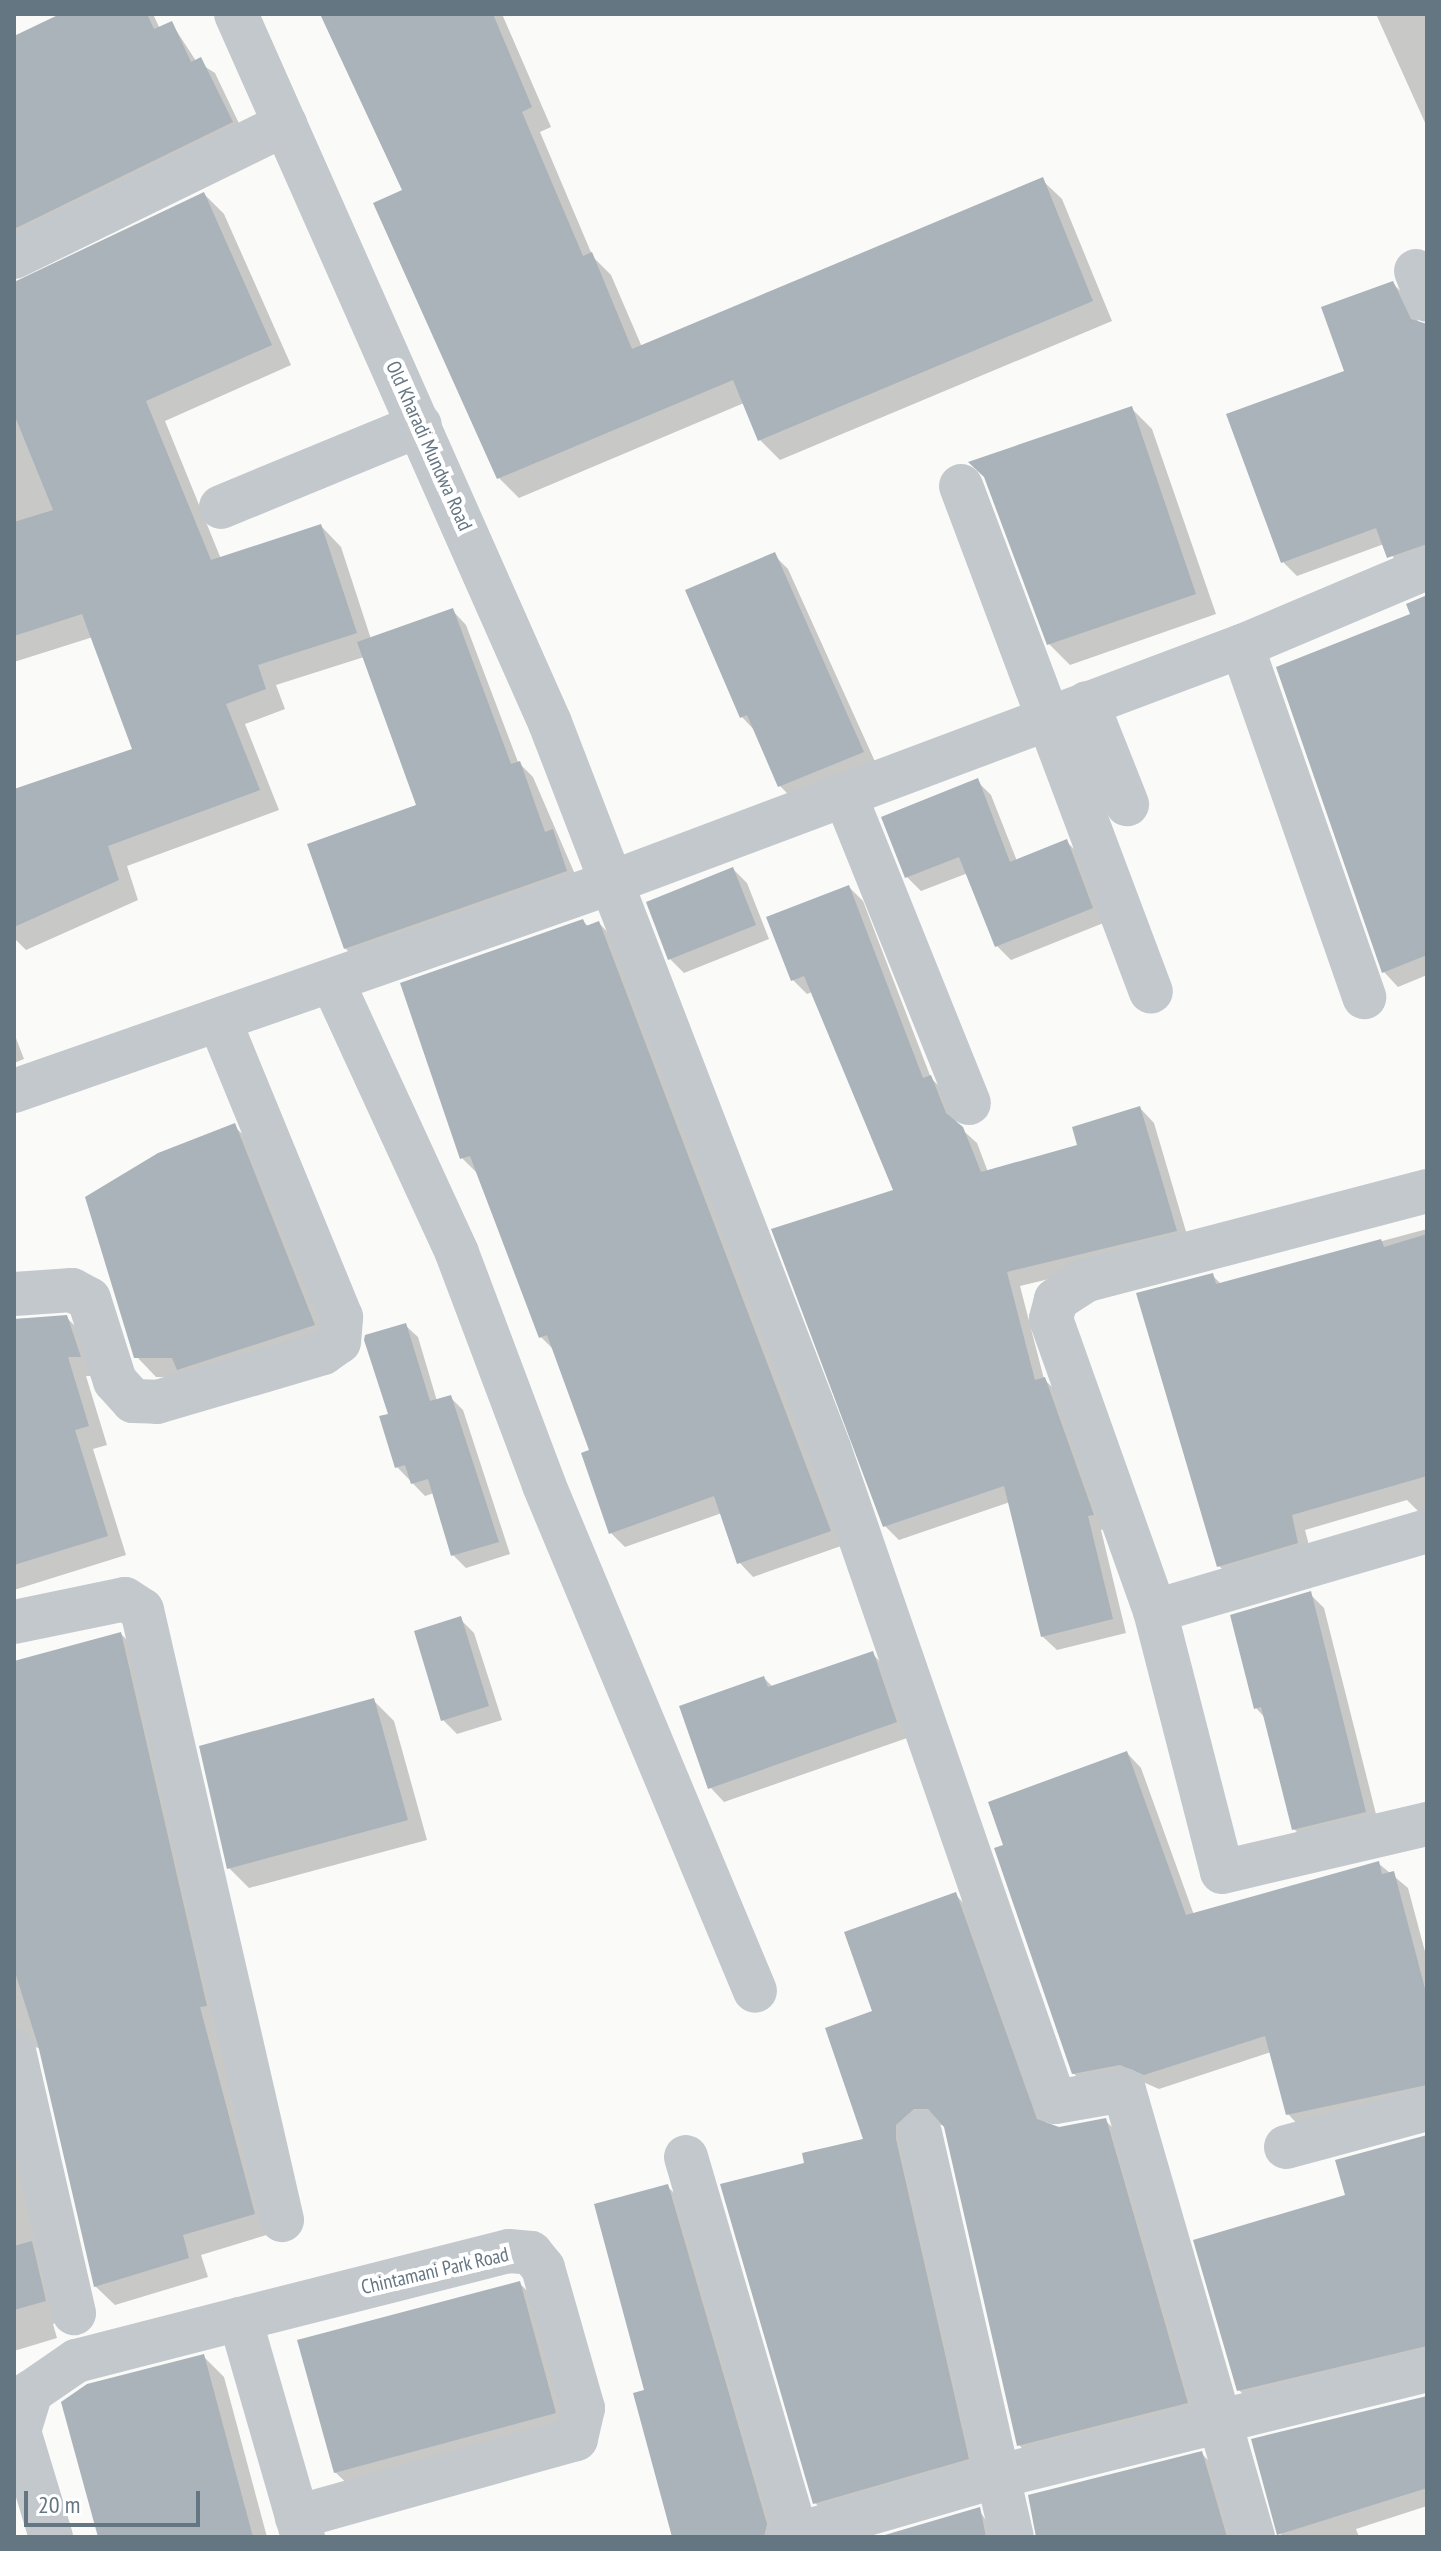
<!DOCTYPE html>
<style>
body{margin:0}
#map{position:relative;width:1441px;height:2551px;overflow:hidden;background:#fafaf8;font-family:"PT Sans Narrow",sans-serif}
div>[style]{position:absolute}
.shadow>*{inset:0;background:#0003}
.building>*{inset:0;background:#aab3b9}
.minor>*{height:44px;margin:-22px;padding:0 22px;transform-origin:22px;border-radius:22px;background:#c3c8cc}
span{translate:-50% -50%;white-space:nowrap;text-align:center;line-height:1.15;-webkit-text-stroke:8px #fff;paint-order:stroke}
.street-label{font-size:20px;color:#657683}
.frame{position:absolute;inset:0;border:16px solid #657683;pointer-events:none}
.scale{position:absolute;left:24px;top:2491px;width:176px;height:36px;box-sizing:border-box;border:4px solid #657683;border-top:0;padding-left:10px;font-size:24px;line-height:28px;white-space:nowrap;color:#657683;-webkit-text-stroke:6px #fff;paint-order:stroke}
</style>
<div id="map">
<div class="shadow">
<i style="clip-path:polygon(65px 14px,153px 14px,160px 29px,172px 24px,196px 61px,215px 73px,245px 136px,14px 253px,14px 38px)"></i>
<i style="clip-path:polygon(321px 14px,502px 14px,551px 127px,540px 132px,593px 257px,611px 275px,642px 347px,1042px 180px,1062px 199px,1112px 321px,780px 460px,760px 440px,744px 403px,519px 498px,499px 478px,376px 204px,405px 191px)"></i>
<i style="clip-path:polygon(1376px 14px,1427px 14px,1427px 127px)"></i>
<i style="clip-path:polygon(204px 194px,224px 214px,291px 365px,165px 421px,221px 559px,321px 526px,341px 547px,371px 639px,452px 610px,466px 625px,518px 762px,533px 777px,580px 886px,360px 963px,345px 948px,418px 807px,364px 657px,276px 685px,285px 709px,245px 724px,279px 810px,127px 866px,138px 900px,26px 950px,14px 938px,14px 791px,135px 751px,93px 637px,14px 662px,14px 286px)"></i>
<i style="clip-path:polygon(1392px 283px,1407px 297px,1419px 323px,1427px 326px,1427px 563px,1403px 571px,1384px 544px,1297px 576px,1283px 562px,1347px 372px)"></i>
<i style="clip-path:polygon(1131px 408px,1152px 429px,1216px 614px,1070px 665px,1049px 644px)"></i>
<i style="clip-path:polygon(774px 555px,788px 569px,877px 766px,794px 800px,780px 786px,757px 733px,742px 717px)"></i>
<i style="clip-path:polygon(1427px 597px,1427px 975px,1398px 987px,1384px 972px,1278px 669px,1412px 615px)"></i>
<i style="clip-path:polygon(977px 781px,991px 795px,1017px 861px,1066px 841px,1081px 856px,1106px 922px,1011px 960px,997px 946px,968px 873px,921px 891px,907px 877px)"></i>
<i style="clip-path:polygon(733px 869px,747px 883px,769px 939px,684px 973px,670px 959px)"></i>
<i style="clip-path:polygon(849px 887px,863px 901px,931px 1078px,945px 1092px,958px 1126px,977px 1143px,988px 1172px,1080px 1147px,1140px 1108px,1154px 1123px,1190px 1245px,1020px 1286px,1044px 1379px,1059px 1394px,1107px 1529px,1101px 1530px,1126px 1633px,1057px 1650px,1042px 1636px,1010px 1502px,899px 1540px,885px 1526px,896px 1191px,812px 992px,807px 994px,793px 980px)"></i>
<i style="clip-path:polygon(583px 921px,589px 927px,599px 923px,613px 938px,844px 1545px,753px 1577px,739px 1562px,722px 1513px,625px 1547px,611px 1533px,591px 1451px,555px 1351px,541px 1337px,476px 1172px,462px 1158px)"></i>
<i style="clip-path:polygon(14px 1033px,24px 1059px,14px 1063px)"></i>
<i style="clip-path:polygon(234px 1126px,255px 1146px,334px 1346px,187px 1378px,156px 1377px,136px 1356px)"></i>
<i style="clip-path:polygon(1427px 1229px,1427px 1509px,1419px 1512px,1407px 1500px,1305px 1530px,1312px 1557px,1234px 1580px,1219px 1566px,1212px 1275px,1221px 1284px)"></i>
<i style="clip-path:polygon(67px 1318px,87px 1338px,99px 1376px,86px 1376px,107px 1445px,93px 1449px,126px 1555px,14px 1590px,14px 1319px)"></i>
<i style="clip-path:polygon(405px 1325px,418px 1337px,437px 1401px,450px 1397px,463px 1410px,510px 1554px,466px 1568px,453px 1555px,434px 1493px,425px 1496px,397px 1467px,391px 1415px)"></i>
<i style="clip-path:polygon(1310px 1594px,1324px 1608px,1379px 1826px,1308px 1843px,1294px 1829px,1266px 1719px,1256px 1708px)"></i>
<i style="clip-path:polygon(460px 1619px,474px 1633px,502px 1720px,457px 1734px,443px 1720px)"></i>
<i style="clip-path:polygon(121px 1634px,140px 1653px,273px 2233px,201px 2255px,208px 2277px,115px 2305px,95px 2286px,41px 2049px,30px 2045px,14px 2057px,14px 1663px)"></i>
<i style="clip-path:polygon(872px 1653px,886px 1668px,910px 1737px,724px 1802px,710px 1787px,764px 1678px,773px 1687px)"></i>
<i style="clip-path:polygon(374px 1701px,394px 1721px,427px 1840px,249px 1888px,229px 1868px)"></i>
<i style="clip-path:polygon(1127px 1753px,1141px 1768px,1194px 1915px,1378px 1863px,1408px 1888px,1427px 1959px,1427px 2101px,1302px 2129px,1288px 2114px,1271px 2052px,1159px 2089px,1136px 2079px,1088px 2087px,1073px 2073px,1005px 1847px)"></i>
<i style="clip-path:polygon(956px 1895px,969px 1909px,1047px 2125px,1058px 2129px,1106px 2121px,1119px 2134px,1201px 2417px,1032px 2459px,1019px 2445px,946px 2126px,928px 2122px,981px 2472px,829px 2516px,815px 2503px,806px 2165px,865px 2140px,874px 2013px)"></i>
<i style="clip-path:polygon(14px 2102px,64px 2320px,53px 2324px,57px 2338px,14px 2351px)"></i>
<i style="clip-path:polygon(1427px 2137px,1427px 2362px,1253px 2405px,1239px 2390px,1348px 2196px)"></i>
<i style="clip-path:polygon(667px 2186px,682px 2201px,780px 2537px,674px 2537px,646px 2391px)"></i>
<i style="clip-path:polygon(519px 2283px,540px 2303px,575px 2433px,356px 2492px,335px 2472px)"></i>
<i style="clip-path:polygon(203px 2356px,224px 2377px,267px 2537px,100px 2537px)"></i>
<i style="clip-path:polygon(1427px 2398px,1427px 2506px,1356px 2529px,1359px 2537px,1278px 2537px)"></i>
<i style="clip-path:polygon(1202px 2454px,1216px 2468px,1236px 2537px,1037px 2537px)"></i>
<i style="clip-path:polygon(979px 2510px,997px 2537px,889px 2537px)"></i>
</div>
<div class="building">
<i style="clip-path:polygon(60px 14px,147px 14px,154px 29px,172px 21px,191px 62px,201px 57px,233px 122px,14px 229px,14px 36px)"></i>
<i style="clip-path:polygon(320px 14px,493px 14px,532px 107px,522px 112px,583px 256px,592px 252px,632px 349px,1043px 177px,1093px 301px,758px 441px,733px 380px,497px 479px,373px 203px,402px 190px)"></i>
<i style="clip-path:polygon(204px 192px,272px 345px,146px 401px,211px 560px,321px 524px,357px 633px,258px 665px,266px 689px,226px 704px,260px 790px,108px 846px,119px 880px,14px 927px,14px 789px,132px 749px,82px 614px,14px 636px,14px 522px,53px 510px,14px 414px,14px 282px)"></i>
<i style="clip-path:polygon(1393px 281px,1411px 319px,1427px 324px,1427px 544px,1387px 558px,1376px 528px,1281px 563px,1226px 414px,1344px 371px,1321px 307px)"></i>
<i style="clip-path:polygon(1132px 406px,1196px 594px,1047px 645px,984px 477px,968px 462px)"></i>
<i style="clip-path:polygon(775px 552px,864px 752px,778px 787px,747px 715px,740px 718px,685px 590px)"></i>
<i style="clip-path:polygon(1427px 595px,1427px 955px,1382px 973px,1276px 667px,1410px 614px,1406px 604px)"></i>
<i style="clip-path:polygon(453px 608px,511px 764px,520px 761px,545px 832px,553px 829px,567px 871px,344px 949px,307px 844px,416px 805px,357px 642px)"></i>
<i style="clip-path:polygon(978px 778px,1010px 862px,1067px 839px,1093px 908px,995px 947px,959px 857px,905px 878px,881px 817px)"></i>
<i style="clip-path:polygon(733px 867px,756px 925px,668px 960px,646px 902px)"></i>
<i style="clip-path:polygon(849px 885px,923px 1078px,931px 1075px,946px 1113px,963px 1127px,981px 1172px,1077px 1145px,1072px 1127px,1140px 1106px,1177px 1231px,1007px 1272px,1035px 1380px,1045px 1377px,1094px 1515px,1088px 1516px,1113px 1619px,1041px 1637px,1004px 1486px,883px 1527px,771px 1229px,893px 1190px,804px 976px,791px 981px,766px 917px)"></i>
<i style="clip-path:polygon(583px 919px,586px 926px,599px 921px,831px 1531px,737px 1564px,714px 1496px,609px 1534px,581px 1453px,589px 1450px,547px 1335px,539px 1338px,470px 1156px,460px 1159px,400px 983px)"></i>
<i style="clip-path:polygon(235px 1123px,315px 1325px,177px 1370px,172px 1358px,134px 1358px,85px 1197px,158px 1153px)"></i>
<i style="clip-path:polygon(1427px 1234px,1427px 1476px,1292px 1515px,1298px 1543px,1217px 1567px,1136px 1293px,1213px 1273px,1216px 1284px,1381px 1239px,1384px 1247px)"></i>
<i style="clip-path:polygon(67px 1315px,81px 1357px,68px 1357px,89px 1426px,75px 1430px,108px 1536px,14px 1565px,14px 1319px)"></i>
<i style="clip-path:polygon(406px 1323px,430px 1401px,451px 1395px,499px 1542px,451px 1556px,428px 1479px,411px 1484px,405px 1465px,395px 1468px,379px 1416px,388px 1414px,364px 1340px,365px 1335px)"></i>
<i style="clip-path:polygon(1311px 1591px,1366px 1812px,1292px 1830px,1261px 1707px,1254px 1709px,1230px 1615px)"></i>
<i style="clip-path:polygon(461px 1616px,489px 1706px,441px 1721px,414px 1631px)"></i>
<i style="clip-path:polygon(121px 1632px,207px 2006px,200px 2007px,255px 2214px,183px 2235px,189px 2258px,94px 2287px,38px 2045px,14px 1969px,14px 1661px)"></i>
<i style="clip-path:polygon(873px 1651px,897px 1722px,708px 1789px,679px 1706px,764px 1676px,768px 1687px)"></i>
<i style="clip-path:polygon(374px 1698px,408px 1820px,227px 1869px,199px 1746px)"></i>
<i style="clip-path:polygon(1127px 1751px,1186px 1915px,1379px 1861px,1382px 1874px,1394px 1871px,1427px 1996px,1427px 2085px,1286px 2115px,1265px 2036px,1144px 2075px,1120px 2065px,1072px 2074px,994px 1848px,1003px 1845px,988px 1802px)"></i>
<i style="clip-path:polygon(956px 1892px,1037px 2119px,1059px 2127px,1106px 2118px,1188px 2403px,1017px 2446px,944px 2127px,928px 2109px,914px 2109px,896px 2125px,896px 2139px,969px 2459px,813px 2504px,720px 2184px,804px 2163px,802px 2153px,863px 2139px,825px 2028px,872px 2011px,844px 1932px)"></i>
<i style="clip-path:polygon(1427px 2135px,1427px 2346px,1237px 2391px,1193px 2240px,1345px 2195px,1335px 2160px)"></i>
<i style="clip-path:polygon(668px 2184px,767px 2524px,764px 2537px,672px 2537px,633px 2393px,644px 2390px,594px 2204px)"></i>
<i style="clip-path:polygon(32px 2241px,46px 2301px,14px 2310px,14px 2246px)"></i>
<i style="clip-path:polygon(520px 2281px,556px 2413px,334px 2473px,297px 2340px)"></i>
<i style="clip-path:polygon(204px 2354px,253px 2537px,98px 2537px,61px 2402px,87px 2384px)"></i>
<i style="clip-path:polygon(1427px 2396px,1427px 2488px,1277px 2535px,1251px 2439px)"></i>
<i style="clip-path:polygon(1202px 2451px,1227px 2537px,1036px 2537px,1028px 2495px)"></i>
<i style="clip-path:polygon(980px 2507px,986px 2537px,878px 2537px)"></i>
</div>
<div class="minor">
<i style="left:236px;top:14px;width:775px;rotate:66.11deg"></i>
<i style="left:550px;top:723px;width:777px;rotate:68.95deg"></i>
<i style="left:829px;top:1448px;width:692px;rotate:70.94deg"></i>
<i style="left:1055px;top:2102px;width:70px;rotate:-9.9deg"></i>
<i style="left:1124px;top:2090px;width:465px;rotate:73.9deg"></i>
<i style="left:14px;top:257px;width:302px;rotate:-26.1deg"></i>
<i style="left:1416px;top:271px;width:31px;rotate:69deg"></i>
<i style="left:961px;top:486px;width:540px;rotate:69.42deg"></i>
<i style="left:221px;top:507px;width:215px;rotate:-22.4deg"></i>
<i style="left:1242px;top:646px;width:372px;rotate:70.8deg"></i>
<i style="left:1087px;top:703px;width:109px;rotate:68.4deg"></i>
<i style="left:845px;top:795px;width:332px;rotate:68.1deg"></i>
<i style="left:333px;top:983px;width:297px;rotate:65.3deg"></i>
<i style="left:457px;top:1253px;width:248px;rotate:69.4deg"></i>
<i style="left:544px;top:1485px;width:548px;rotate:67.36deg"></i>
<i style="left:14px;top:1091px;width:631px;rotate:-19.24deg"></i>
<i style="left:610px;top:883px;width:675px;rotate:-20.56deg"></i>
<i style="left:1242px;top:646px;width:201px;rotate:-22.9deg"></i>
<i style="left:1427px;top:1191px;width:354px;rotate:165.3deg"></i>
<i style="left:1085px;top:1281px;width:35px;rotate:147deg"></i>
<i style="left:1056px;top:1300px;width:20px;rotate:105deg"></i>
<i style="left:1051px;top:1319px;width:310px;rotate:70.4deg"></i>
<i style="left:1155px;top:1611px;width:269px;rotate:75.6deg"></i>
<i style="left:1222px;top:1872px;width:211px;rotate:-13.2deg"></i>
<i style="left:14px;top:1294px;width:58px;rotate:-3.9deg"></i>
<i style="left:72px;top:1290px;width:19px;rotate:28deg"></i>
<i style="left:89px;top:1299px;width:86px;rotate:72.4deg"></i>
<i style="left:115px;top:1381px;width:27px;rotate:48deg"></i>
<i style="left:133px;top:1401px;width:24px;rotate:2deg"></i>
<i style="left:157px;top:1402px;width:173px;rotate:-16.4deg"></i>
<i style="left:323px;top:1353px;width:19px;rotate:-35deg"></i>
<i style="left:339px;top:1342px;width:25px;rotate:-85deg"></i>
<i style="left:341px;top:1317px;width:319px;rotate:-112.3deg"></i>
<i style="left:1155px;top:1611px;width:284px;rotate:-16.4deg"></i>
<i style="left:14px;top:1622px;width:113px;rotate:-11.7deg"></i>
<i style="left:125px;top:1599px;width:20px;rotate:33deg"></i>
<i style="left:142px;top:1610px;width:626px;rotate:77.07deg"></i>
<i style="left:14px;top:2051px;width:269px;rotate:77.1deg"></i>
<i style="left:920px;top:2133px;width:414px;rotate:77.2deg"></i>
<i style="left:1286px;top:2147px;width:146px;rotate:-15.1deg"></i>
<i style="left:686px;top:2157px;width:396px;rotate:73.7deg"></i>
<i style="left:240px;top:2319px;width:277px;rotate:-14.2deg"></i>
<i style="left:509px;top:2251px;width:22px;rotate:5deg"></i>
<i style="left:531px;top:2253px;width:19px;rotate:51deg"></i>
<i style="left:543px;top:2268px;width:146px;rotate:74.1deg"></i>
<i style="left:583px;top:2408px;width:32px;rotate:103deg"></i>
<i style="left:576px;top:2439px;width:290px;rotate:164.4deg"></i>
<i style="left:51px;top:2537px;width:111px;rotate:-106.8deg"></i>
<i style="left:19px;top:2431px;width:41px;rotate:-72.9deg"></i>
<i style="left:31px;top:2392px;width:55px;rotate:-34.6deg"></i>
<i style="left:76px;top:2361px;width:169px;rotate:-14.4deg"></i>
<i style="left:240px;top:2319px;width:227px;rotate:73.9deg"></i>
<i style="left:788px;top:2537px;width:216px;rotate:-16.2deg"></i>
<i style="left:995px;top:2477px;width:445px;rotate:-13.9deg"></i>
</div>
<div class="street-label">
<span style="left:429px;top:446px;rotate:66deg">Old Kharadi Mundwa Road</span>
<span style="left:435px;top:2271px;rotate:-13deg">Chintamani Park Road</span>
</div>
<div class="frame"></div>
<div class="scale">20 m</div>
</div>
